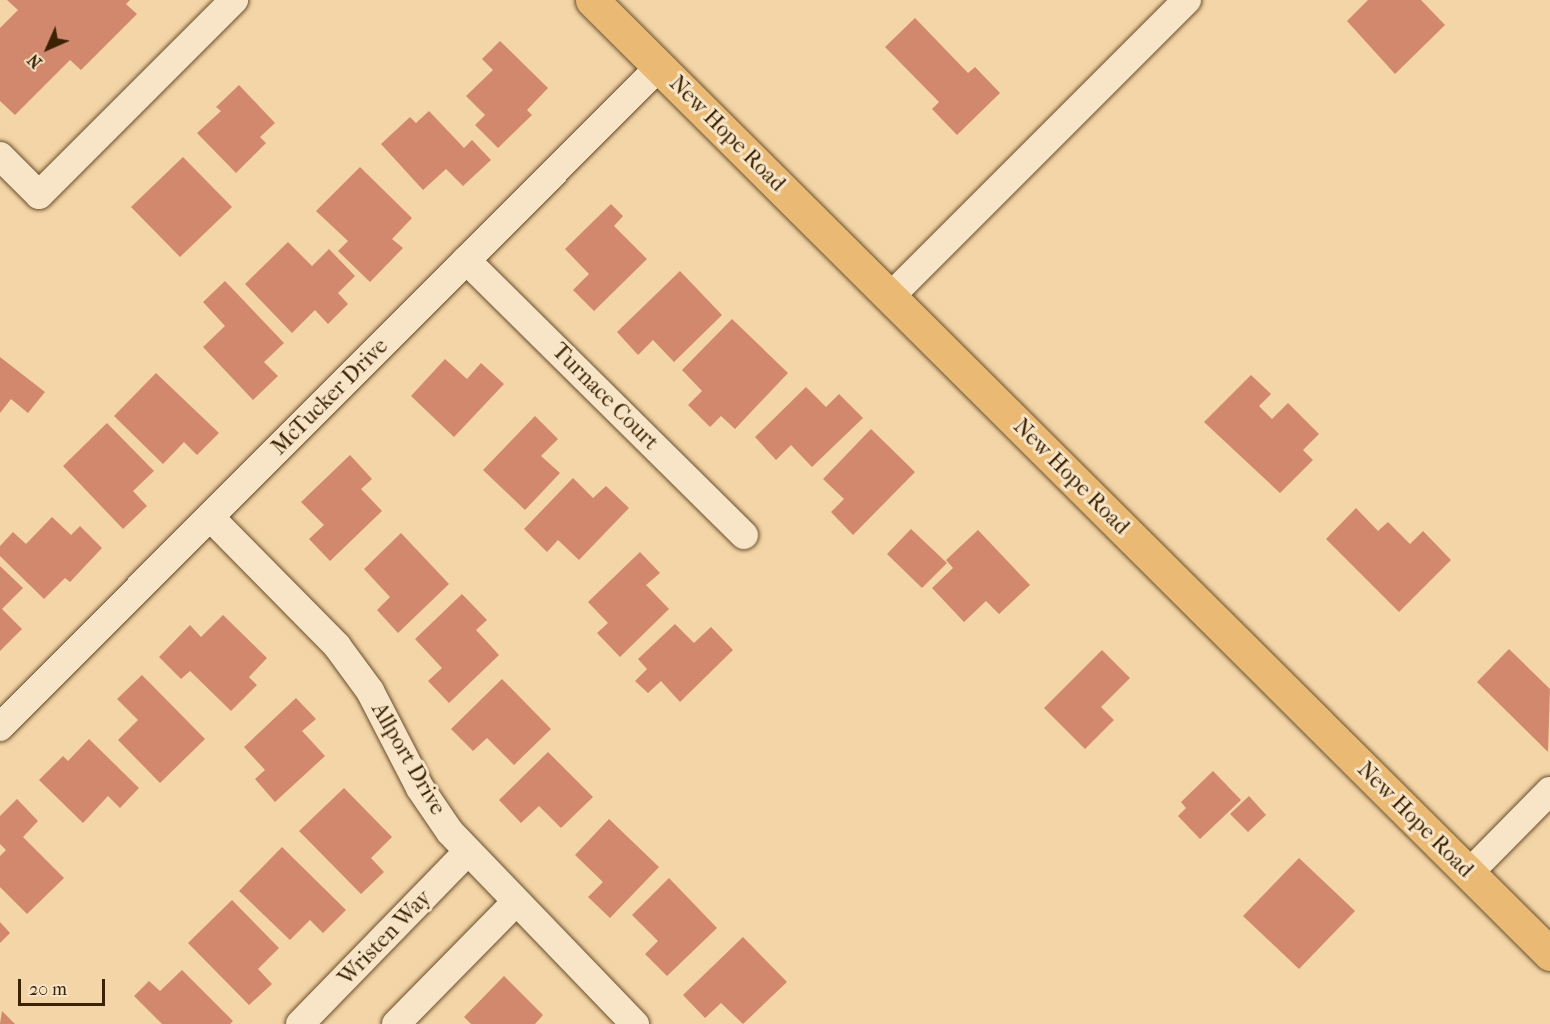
<!DOCTYPE html>
<style>
body{margin:0}
#map{position:relative;width:1550px;height:1024px;overflow:hidden;background:#f4d5a7;font-family:"IM FELL French Canon",serif}
div>[style]{position:absolute}
.building>*{inset:0;background:#d2886c}
.roads{filter:drop-shadow(0 0 2px #684f2c) drop-shadow(0 0 2px #684f2c)}
.minor>*{height:28px;margin:-14px;padding:0 14px;transform-origin:14px;border-radius:14px;background:#f8e4c6}
.major>*{height:33px;margin:-16.5px;padding:0 16.5px;transform-origin:16.5px;border-radius:16.5px;background:#eaba74}
span{translate:-50% -50%;white-space:nowrap;text-align:center;line-height:1.15;-webkit-text-stroke:6px #f8e4c6;paint-order:stroke}
.street-label{font-size:22px;color:#3a2203}
.north{position:absolute;left:18px;top:18px;width:60px;height:60px;-webkit-text-stroke:4px #f8e4c6;paint-order:stroke;rotate:225deg;font-size:16px;font-weight:700;line-height:24px;text-align:center;color:#3a2203}
.north::after{content:'';display:block;margin:auto;width:21px;height:27px;background:#3a2203;clip-path:polygon(50% 0,100% 100%,50% 72%,0 100%)}
.scale{position:absolute;left:18px;top:979px;width:87px;height:27px;box-sizing:border-box;border:3px solid #3a2203;border-top:0;padding-left:8px;font-size:18px;line-height:21px;white-space:nowrap;color:#3a2203;-webkit-text-stroke:4px #f8e4c6;paint-order:stroke}
</style>
<div id="map">
<div class="building">
<i style="clip-path:polygon(7px 0,130px 0,126px 4px,137px 14px,81px 70px,70px 60px,15px 115px,0 101px,0 28px,18px 10px)"></i>
<i style="clip-path:polygon(1368px 0,1421px 0,1445px 25px,1395px 74px,1347px 21px)"></i>
<i style="clip-path:polygon(915px 18px,968px 73px,975px 67px,1000px 93px,957px 135px,932px 109px,939px 102px,885px 47px)"></i>
<i style="clip-path:polygon(500px 41px,548px 88px,527px 110px,532px 115px,498px 148px,475px 125px,485px 115px,466px 96px,493px 70px,482px 59px)"></i>
<i style="clip-path:polygon(239px 85px,275px 123px,260px 137px,266px 143px,236px 173px,197px 133px,221px 111px,216px 107px)"></i>
<i style="clip-path:polygon(429px 111px,464px 148px,472px 140px,491px 160px,463px 186px,446px 169px,423px 190px,381px 144px,410px 117px,416px 123px)"></i>
<i style="clip-path:polygon(183px 157px,232px 207px,180px 257px,131px 207px)"></i>
<i style="clip-path:polygon(360px 167px,412px 218px,392px 239px,403px 248px,370px 282px,338px 251px,348px 241px,316px 211px)"></i>
<i style="clip-path:polygon(611px 204px,623px 216px,614px 226px,647px 259px,594px 311px,573px 290px,589px 274px,565px 249px)"></i>
<i style="clip-path:polygon(288px 242px,312px 266px,329px 249px,355px 276px,338px 293px,348px 304px,328px 324px,315px 310px,292px 333px,245px 284px)"></i>
<i style="clip-path:polygon(680px 271px,722px 315px,674px 362px,653px 340px,638px 355px,617px 332px)"></i>
<i style="clip-path:polygon(225px 281px,284px 343px,264px 362px,278px 376px,253px 400px,203px 347px,225px 326px,203px 302px)"></i>
<i style="clip-path:polygon(732px 319px,788px 373px,735px 429px,721px 416px,710px 427px,688px 405px,702px 391px,682px 370px)"></i>
<i style="clip-path:polygon(0 357px,45px 392px,28px 413px,11px 399px,0 413px)"></i>
<i style="clip-path:polygon(445px 359px,467px 379px,481px 363px,504px 384px,454px 437px,411px 396px)"></i>
<i style="clip-path:polygon(156px 373px,219px 433px,197px 455px,184px 442px,163px 464px,114px 416px)"></i>
<i style="clip-path:polygon(1251px 375px,1271px 394px,1259px 406px,1272px 419px,1288px 403px,1319px 434px,1303px 450px,1313px 460px,1280px 493px,1204px 422px)"></i>
<i style="clip-path:polygon(806px 387px,826px 407px,839px 394px,863px 418px,812px 467px,791px 445px,776px 460px,755px 437px)"></i>
<i style="clip-path:polygon(535px 416px,558px 439px,541px 456px,560px 473px,525px 510px,483px 470px)"></i>
<i style="clip-path:polygon(107px 423px,154px 471px,133px 491px,147px 506px,123px 529px,63px 466px)"></i>
<i style="clip-path:polygon(871px 429px,915px 472px,853px 535px,831px 512px,844px 499px,823px 479px)"></i>
<i style="clip-path:polygon(350px 455px,372px 479px,361px 489px,382px 511px,330px 561px,309px 539px,324px 525px,301px 502px)"></i>
<i style="clip-path:polygon(573px 478px,593px 498px,606px 486px,629px 508px,579px 560px,558px 540px,547px 552px,524px 529px)"></i>
<i style="clip-path:polygon(1356px 508px,1378px 531px,1388px 522px,1410px 544px,1423px 531px,1451px 560px,1399px 612px,1326px 539px)"></i>
<i style="clip-path:polygon(52px 517px,71px 535px,80px 526px,102px 548px,70px 582px,65px 578px,44px 599px,0 556px,0 546px,13px 532px,26px 544px)"></i>
<i style="clip-path:polygon(911px 529px,947px 563px,922px 588px,887px 554px)"></i>
<i style="clip-path:polygon(978px 530px,1030px 585px,999px 614px,986px 601px,964px 622px,932px 588px,953px 568px,946px 560px)"></i>
<i style="clip-path:polygon(401px 533px,449px 584px,398px 633px,377px 610px,390px 597px,364px 569px)"></i>
<i style="clip-path:polygon(640px 552px,660px 573px,646px 585px,669px 609px,620px 657px,597px 633px,608px 623px,588px 602px)"></i>
<i style="clip-path:polygon(0 566px,23px 588px,2px 609px,22px 629px,0 651px)"></i>
<i style="clip-path:polygon(462px 594px,487px 620px,476px 630px,499px 655px,449px 703px,428px 681px,442px 668px,415px 639px)"></i>
<i style="clip-path:polygon(223px 615px,267px 658px,249px 677px,257px 685px,231px 711px,190px 671px,181px 679px,159px 657px,190px 625px,201px 637px)"></i>
<i style="clip-path:polygon(675px 624px,694px 643px,711px 627px,733px 650px,680px 702px,661px 681px,648px 693px,635px 681px,647px 669px,638px 659px)"></i>
<i style="clip-path:polygon(1509px 649px,1550px 689px,1548px 752px,1477px 682px)"></i>
<i style="clip-path:polygon(1102px 650px,1130px 678px,1101px 707px,1114px 720px,1085px 749px,1044px 708px)"></i>
<i style="clip-path:polygon(142px 675px,205px 739px,160px 783px,118px 740px,138px 720px,117px 699px)"></i>
<i style="clip-path:polygon(502px 679px,551px 729px,514px 765px,487px 738px,473px 751px,451px 729px)"></i>
<i style="clip-path:polygon(296px 698px,316px 719px,302px 731px,325px 756px,275px 802px,255px 779px,265px 770px,244px 747px)"></i>
<i style="clip-path:polygon(89px 739px,139px 788px,120px 808px,108px 796px,83px 823px,39px 780px,63px 756px,68px 761px)"></i>
<i style="clip-path:polygon(548px 752px,593px 797px,561px 828px,539px 806px,521px 823px,499px 800px)"></i>
<i style="clip-path:polygon(1213px 771px,1241px 800px,1200px 839px,1178px 816px,1186px 808px,1181px 802px)"></i>
<i style="clip-path:polygon(344px 788px,392px 837px,371px 858px,384px 872px,361px 894px,299px 831px)"></i>
<i style="clip-path:polygon(1249px 796px,1266px 815px,1248px 832px,1230px 814px)"></i>
<i style="clip-path:polygon(17px 799px,38px 821px,23px 837px,64px 878px,27px 914px,0 887px,0 856px,6px 850px,0 844px,0 816px)"></i>
<i style="clip-path:polygon(609px 819px,659px 867px,610px 918px,588px 897px,603px 882px,575px 855px)"></i>
<i style="clip-path:polygon(282px 847px,346px 910px,323px 933px,310px 920px,290px 940px,239px 891px)"></i>
<i style="clip-path:polygon(1299px 858px,1355px 911px,1299px 969px,1243px 916px)"></i>
<i style="clip-path:polygon(669px 878px,717px 928px,667px 976px,645px 954px,658px 941px,632px 915px)"></i>
<i style="clip-path:polygon(232px 900px,279px 948px,258px 969px,272px 984px,249px 1005px,188px 943px)"></i>
<i style="clip-path:polygon(0 922px,10px 933px,0 943px)"></i>
<i style="clip-path:polygon(743px 937px,787px 982px,743px 1024px,721px 1003px,705px 1018px,683px 995px)"></i>
<i style="clip-path:polygon(182px 970px,233px 1021px,230px 1024px,162px 1024px,134px 996px,149px 981px,160px 991px)"></i>
<i style="clip-path:polygon(504px 976px,543px 1015px,535px 1024px,471px 1024px,464px 1017px)"></i>
<i style="clip-path:polygon(2px 1011px,15px 1024px,0 1024px)"></i>
</div>
<div class="roads">
<div class="minor">
<i style="left:0;top:156px;width:55px;rotate:45deg"></i>
<i style="left:39px;top:195px;width:276px;rotate:-45deg"></i>
<i style="left:466px;top:260px;width:391px;rotate:44.7deg"></i>
<i style="left:890px;top:297px;width:420px;rotate:-45deg"></i>
<i style="left:210px;top:517px;width:181px;rotate:45.4deg"></i>
<i style="left:337px;top:646px;width:56px;rotate:53.7deg"></i>
<i style="left:370px;top:691px;width:109px;rotate:62.7deg"></i>
<i style="left:420px;top:788px;width:53px;rotate:55.7deg"></i>
<i style="left:450px;top:832px;width:267px;rotate:46.1deg"></i>
<i style="left:0;top:727px;width:933px;rotate:-45.04deg"></i>
<i style="left:1469px;top:873px;width:115px;rotate:-45.4deg"></i>
<i style="left:300px;top:1024px;width:241px;rotate:-45.8deg"></i>
<i style="left:396px;top:1024px;width:171px;rotate:-45.5deg"></i>
</div>
<div class="major">
<i style="left:592px;top:0;width:1352px;rotate:44.88deg"></i>
</div>
</div>
<div class="street-label">
<span style="left:727px;top:134px;rotate:45deg">New Hope Road</span>
<span style="left:330px;top:397px;rotate:-45deg">McTucker Drive</span>
<span style="left:605px;top:397px;rotate:45deg">Turnace Court</span>
<span style="left:1071px;top:477px;rotate:45deg">New Hope Road</span>
<span style="left:408px;top:759px;rotate:60deg">Allport Drive</span>
<span style="left:1415px;top:820px;rotate:45deg">New Hope Road</span>
<span style="left:385px;top:938px;rotate:-46deg">Wristen Way</span>
</div>
<div class="north">N</div>
<div class="scale">20 m</div>
</div>
